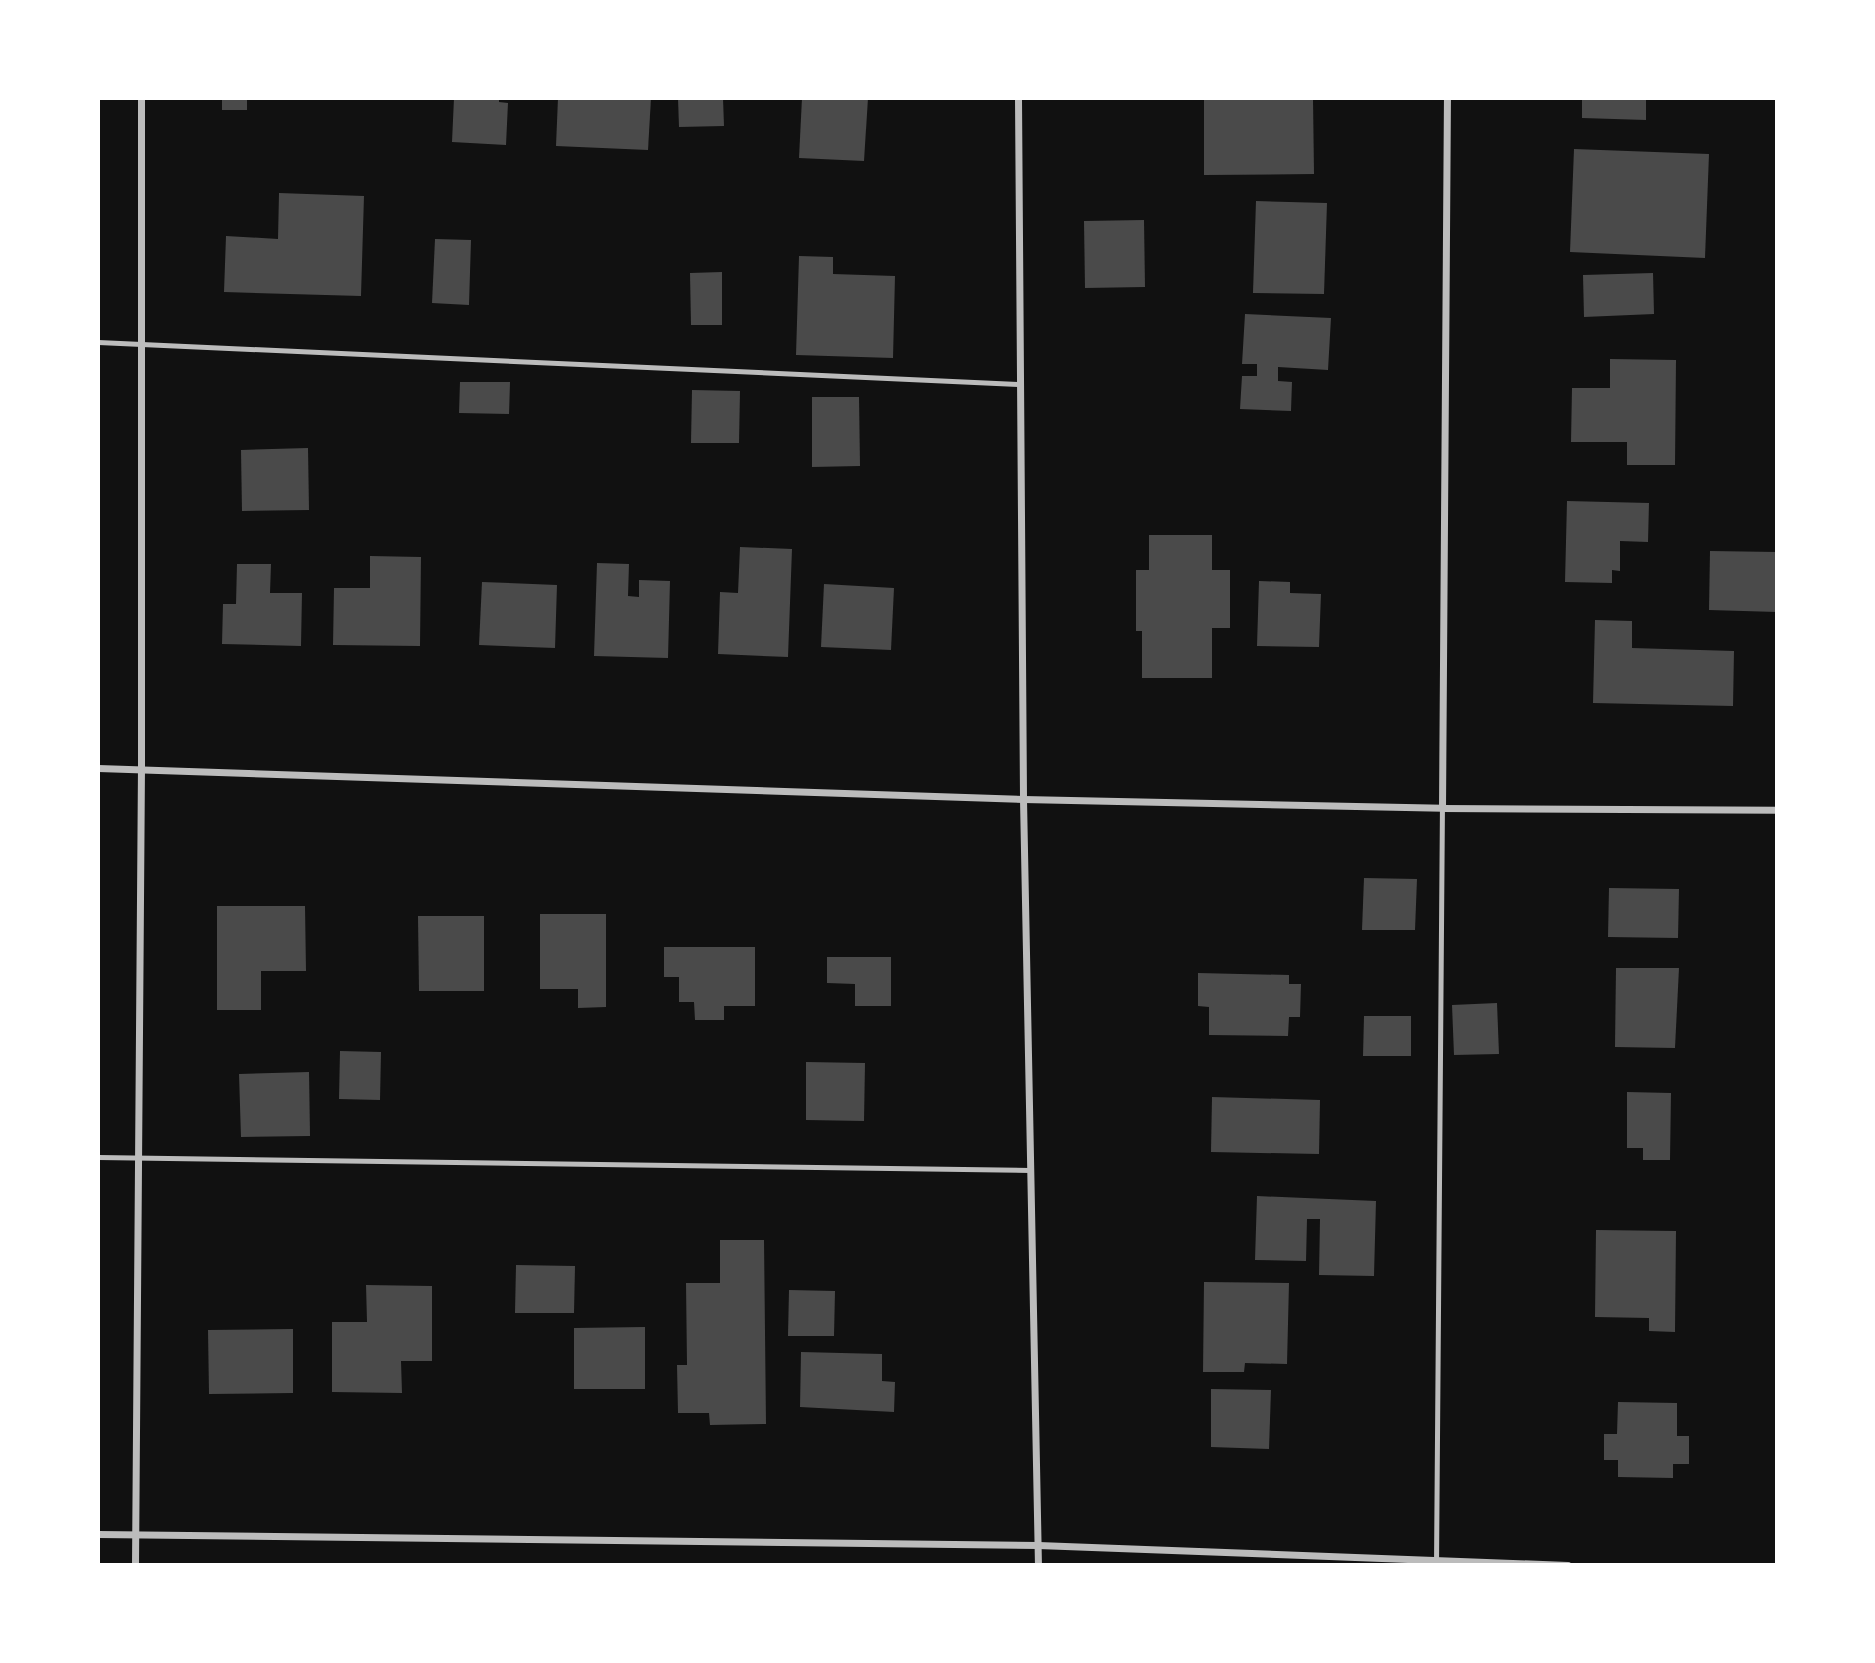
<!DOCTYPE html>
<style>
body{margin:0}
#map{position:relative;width:1875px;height:1663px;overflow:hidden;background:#111;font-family:"Nunito Sans",sans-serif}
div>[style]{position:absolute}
.building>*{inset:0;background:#4a4a4a}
.service>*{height:5px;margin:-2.5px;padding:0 2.5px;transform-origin:2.5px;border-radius:2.5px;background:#bcbcbc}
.minor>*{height:7px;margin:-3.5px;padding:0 3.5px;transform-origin:3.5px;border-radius:3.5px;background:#bcbcbc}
span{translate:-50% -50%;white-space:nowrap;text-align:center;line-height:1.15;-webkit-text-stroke:5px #fff;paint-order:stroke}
.frame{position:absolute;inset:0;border:100px solid #fff;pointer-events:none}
</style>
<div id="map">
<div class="building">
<i style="clip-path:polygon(222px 98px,247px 98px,247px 110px,222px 110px)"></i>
<i style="clip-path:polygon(454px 98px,499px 98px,499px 102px,508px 103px,506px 145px,452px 142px)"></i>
<i style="clip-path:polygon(558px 98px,651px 98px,648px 150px,556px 146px)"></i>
<i style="clip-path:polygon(678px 98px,723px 98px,724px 126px,679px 127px)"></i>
<i style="clip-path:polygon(802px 98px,868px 98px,864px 161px,799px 158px)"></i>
<i style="clip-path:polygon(1204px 98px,1313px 98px,1314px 174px,1204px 175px)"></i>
<i style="clip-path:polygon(1582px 98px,1646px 98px,1646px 120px,1582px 118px)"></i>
<i style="clip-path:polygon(1574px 149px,1709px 154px,1705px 258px,1570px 252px)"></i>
<i style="clip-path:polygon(279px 193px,364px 196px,361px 296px,224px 292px,226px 236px,278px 239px)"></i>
<i style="clip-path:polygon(1256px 201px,1327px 203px,1324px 294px,1253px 293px)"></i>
<i style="clip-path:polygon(1144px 220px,1145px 287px,1085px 288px,1084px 221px)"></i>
<i style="clip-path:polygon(435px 239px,471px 240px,469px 305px,432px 303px)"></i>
<i style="clip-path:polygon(799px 256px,833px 257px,833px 274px,895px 276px,893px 358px,796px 355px)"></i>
<i style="clip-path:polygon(722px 272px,722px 325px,691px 325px,690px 273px)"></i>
<i style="clip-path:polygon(1653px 273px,1654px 314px,1584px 317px,1583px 275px)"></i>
<i style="clip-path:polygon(1245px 314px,1331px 318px,1328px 370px,1278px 367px,1278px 381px,1292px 382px,1291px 411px,1240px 409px,1242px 376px,1257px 376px,1257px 364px,1242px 364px)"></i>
<i style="clip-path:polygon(1610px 359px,1676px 360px,1675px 465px,1627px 465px,1627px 442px,1571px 442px,1572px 388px,1610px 388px)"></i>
<i style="clip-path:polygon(460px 382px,510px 382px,509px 414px,459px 413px)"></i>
<i style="clip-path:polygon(692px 390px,740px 391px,739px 443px,691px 443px)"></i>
<i style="clip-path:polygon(812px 397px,859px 397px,860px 466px,812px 467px)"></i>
<i style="clip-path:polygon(308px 448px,309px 510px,242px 511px,241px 450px)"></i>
<i style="clip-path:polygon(1567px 501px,1649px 503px,1648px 542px,1620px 541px,1620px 571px,1612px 570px,1612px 583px,1565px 582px)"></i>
<i style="clip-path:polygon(1149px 535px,1212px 535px,1212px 570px,1230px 570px,1230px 628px,1212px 628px,1212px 678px,1142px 678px,1142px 631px,1136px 631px,1136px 570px,1149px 570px)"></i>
<i style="clip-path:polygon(740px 547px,792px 549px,788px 657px,718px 654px,720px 592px,738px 593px)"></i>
<i style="clip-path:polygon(1710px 551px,1777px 552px,1777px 612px,1709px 610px)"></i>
<i style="clip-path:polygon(370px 556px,421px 557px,420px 646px,333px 645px,334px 588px,370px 588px)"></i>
<i style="clip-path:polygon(597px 563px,629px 564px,628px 596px,639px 597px,639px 580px,670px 581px,668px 658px,594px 656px)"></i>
<i style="clip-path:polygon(237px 564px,271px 564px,270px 593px,302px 593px,301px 646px,222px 644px,223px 604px,236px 604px)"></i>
<i style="clip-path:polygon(1259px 581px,1290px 582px,1290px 593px,1321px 594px,1319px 647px,1257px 646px)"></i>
<i style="clip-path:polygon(482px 582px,557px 585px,555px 648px,479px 645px)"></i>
<i style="clip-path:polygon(824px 584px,894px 588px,891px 650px,821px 647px)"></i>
<i style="clip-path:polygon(1595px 620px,1632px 621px,1632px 648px,1734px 651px,1733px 706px,1593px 703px)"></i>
<i style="clip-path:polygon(1364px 878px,1417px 879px,1415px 930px,1362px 930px)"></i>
<i style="clip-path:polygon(1609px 888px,1679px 889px,1678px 938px,1608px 937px)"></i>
<i style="clip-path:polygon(217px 906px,305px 906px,306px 971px,261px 971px,261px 1010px,217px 1010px)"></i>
<i style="clip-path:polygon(540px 914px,606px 914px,606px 1007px,578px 1008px,578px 989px,540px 989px)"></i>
<i style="clip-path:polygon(418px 916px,484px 916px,484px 991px,419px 991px)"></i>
<i style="clip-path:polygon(664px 947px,755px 947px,755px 1006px,724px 1006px,724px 1020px,695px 1020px,694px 1002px,679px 1002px,679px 977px,664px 977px)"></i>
<i style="clip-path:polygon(827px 957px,891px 957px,891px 1006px,855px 1006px,855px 984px,827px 983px)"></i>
<i style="clip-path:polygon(1616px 968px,1679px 968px,1675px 1048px,1615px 1047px)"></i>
<i style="clip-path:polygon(1198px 973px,1289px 975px,1289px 984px,1301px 984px,1300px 1017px,1289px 1017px,1288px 1036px,1209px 1035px,1209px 1007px,1198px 1006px)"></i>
<i style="clip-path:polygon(1497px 1003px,1499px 1054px,1454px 1055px,1452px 1005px)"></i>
<i style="clip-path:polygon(1364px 1016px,1411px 1016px,1411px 1056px,1363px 1056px)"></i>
<i style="clip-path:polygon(340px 1051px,381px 1052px,380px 1100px,339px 1099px)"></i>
<i style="clip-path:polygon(806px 1062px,865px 1063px,864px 1121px,806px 1120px)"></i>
<i style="clip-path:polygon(309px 1072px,310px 1136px,241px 1137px,239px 1074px)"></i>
<i style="clip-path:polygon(1627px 1092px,1671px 1093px,1670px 1160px,1643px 1160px,1643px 1148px,1627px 1148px)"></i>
<i style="clip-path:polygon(1212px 1097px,1320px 1100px,1319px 1154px,1211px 1152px)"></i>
<i style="clip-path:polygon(1257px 1196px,1376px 1201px,1374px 1276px,1319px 1275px,1320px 1219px,1307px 1219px,1306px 1261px,1255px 1260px)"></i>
<i style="clip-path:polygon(1596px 1230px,1676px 1231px,1675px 1332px,1649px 1331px,1649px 1318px,1595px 1317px)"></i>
<i style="clip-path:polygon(720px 1240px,764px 1240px,766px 1424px,710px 1425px,709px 1413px,678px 1413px,677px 1365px,687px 1365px,686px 1283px,720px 1283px)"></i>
<i style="clip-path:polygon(516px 1265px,575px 1266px,574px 1313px,515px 1313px)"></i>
<i style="clip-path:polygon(1204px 1282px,1289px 1283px,1287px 1364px,1245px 1363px,1244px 1372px,1203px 1372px)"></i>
<i style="clip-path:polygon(366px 1285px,432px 1286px,432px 1361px,401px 1361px,402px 1393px,332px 1392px,332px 1322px,367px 1322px)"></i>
<i style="clip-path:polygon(789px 1290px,835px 1291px,834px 1336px,788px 1336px)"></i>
<i style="clip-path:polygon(645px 1327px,645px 1389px,574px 1389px,574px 1328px)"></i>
<i style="clip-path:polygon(293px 1329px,293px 1393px,209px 1394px,208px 1330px)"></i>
<i style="clip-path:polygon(801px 1352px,882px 1354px,882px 1381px,895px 1382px,894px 1412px,800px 1407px)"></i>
<i style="clip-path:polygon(1211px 1389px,1271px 1390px,1269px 1449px,1211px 1447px)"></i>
<i style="clip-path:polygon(1618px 1402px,1677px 1403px,1677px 1436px,1689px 1436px,1689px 1464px,1673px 1464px,1673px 1478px,1618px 1477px,1618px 1460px,1604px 1460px,1604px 1434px,1617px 1434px)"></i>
</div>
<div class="service">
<i style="left:98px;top:342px;width:923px;rotate:2.61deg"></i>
<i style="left:98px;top:1157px;width:932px;rotate:0.8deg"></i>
<i style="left:1436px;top:1565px;width:757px;rotate:-89.55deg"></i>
</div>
<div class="minor">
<i style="left:1018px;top:98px;width:701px;rotate:89.59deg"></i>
<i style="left:1023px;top:799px;width:766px;rotate:88.88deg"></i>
<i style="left:98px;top:768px;width:926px;rotate:1.92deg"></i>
<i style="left:1023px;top:799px;width:419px;rotate:1.2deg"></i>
<i style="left:1442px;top:808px;width:335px;rotate:0.3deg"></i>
<i style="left:1442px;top:808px;width:710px;rotate:-89.6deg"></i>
<i style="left:98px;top:1534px;width:940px;rotate:0.67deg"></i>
<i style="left:1038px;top:1545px;width:530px;rotate:2.16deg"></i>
<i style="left:135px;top:1565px;width:795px;rotate:-89.57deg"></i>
<i style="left:141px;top:770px;width:672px;rotate:-90deg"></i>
</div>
<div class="frame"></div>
</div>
